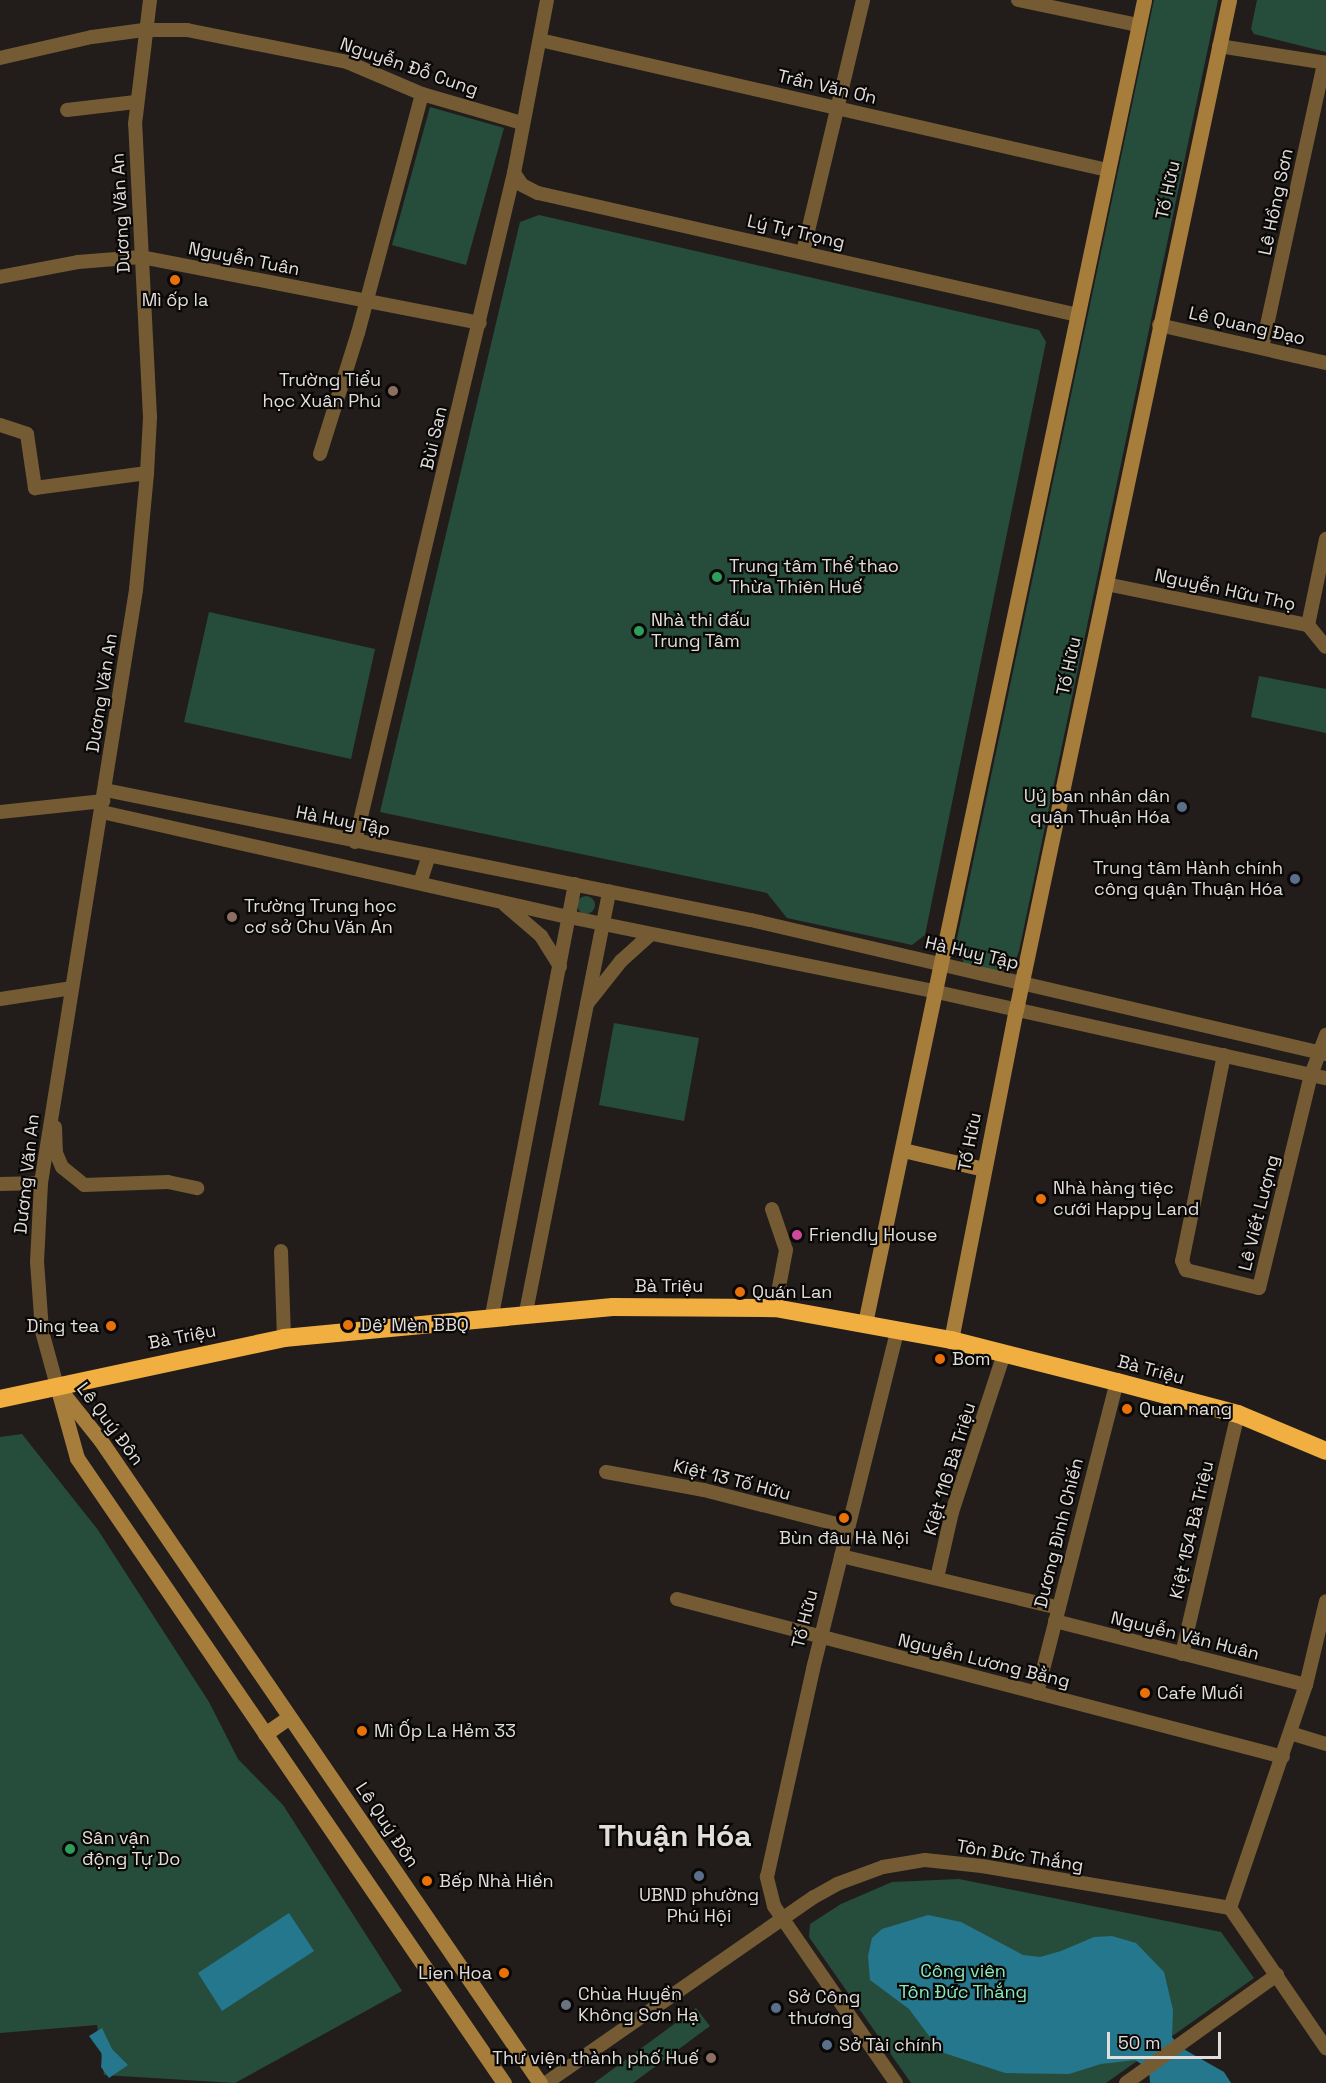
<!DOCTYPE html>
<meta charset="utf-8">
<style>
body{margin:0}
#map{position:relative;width:1326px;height:2083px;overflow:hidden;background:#221d1b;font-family:"Space Grotesk",sans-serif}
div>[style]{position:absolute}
.green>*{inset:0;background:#264d3c}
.round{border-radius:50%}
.water>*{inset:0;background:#25778d}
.street>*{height:14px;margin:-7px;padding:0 7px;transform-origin:7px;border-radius:7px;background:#755b34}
.secondary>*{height:15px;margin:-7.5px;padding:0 7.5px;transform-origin:7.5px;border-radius:7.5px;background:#a77d3c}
.highway>*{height:18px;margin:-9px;padding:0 9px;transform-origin:9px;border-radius:9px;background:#f1af41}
.dots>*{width:16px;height:16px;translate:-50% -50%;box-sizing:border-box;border:3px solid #0a0807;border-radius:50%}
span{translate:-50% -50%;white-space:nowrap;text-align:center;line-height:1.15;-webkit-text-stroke:4.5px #0a0807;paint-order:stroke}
.street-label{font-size:18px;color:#e0dddb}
.poi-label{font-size:18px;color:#e0dddb}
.right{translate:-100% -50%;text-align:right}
.left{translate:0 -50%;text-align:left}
.park-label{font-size:18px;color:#89ebbe}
.town-label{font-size:30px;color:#e0dddb;font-weight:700}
.scale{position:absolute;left:1107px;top:2032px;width:114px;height:27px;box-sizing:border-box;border:3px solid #e0dddb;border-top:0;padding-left:8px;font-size:18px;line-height:21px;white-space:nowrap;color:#e0dddb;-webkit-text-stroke:4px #0a0807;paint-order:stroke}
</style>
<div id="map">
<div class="green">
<i style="clip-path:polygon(1154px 0,1218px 0,1019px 951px,1015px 962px,1001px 972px,964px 963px,956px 943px)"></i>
<i style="clip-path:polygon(1257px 0,1326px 0,1326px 52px,1254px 34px,1251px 29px)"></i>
<i style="clip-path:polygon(430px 107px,504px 128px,466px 265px,392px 245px)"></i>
<i style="clip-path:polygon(539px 215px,1039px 330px,1046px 342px,925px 935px,912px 945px,787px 918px,767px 893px,380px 812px,520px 222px)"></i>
<i style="clip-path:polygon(209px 612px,375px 649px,351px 759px,184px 722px)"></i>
<i style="clip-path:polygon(1259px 676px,1326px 689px,1326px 733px,1251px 717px)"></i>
<i class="round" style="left:577px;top:896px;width:18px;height:18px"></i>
<i style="clip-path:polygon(614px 1023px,699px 1038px,684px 1121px,599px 1105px)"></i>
<i style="clip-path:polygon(22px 1434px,98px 1530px,209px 1702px,238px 1759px,283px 1805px,402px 1991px,235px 2083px,104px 2075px,97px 2025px,0 2033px,0 1437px)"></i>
<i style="clip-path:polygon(959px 1879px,1221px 1932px,1254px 1978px,1106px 2083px,911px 2083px,809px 1937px,810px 1924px,841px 1904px,892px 1882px)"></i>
<i style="clip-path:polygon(696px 2008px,710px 2026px,633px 2083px,594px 2083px)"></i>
</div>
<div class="water">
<i style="clip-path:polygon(289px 1913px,314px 1951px,222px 2011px,198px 1973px)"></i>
<i style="clip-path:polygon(928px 1915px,961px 1922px,1023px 1955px,1040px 1957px,1061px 1951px,1094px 1937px,1112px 1936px,1136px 1943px,1164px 1972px,1173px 2010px,1172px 2037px,1180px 2047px,1224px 2072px,1231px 2083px,1150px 2083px,1149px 2069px,1135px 2060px,1101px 2064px,1069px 2074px,1005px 2073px,941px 2052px,909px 2009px,870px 1980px,868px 1956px,872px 1938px,882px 1929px)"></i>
<i style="clip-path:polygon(102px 2028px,112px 2049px,128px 2065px,109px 2078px,101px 2067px,102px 2054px,89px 2036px)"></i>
</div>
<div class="street">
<i style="left:1018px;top:0;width:123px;rotate:11.8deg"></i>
<i style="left:540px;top:40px;width:582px;rotate:12.91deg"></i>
<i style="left:1219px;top:46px;width:108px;rotate:9deg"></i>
<i style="left:0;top:58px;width:94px;rotate:-12.9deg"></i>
<i style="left:92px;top:37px;width:52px;rotate:-7.7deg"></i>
<i style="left:144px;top:30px;width:43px"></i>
<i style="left:187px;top:30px;width:163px;rotate:11.3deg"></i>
<i style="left:347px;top:62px;width:82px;rotate:23.1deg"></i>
<i style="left:422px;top:94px;width:104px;rotate:16.2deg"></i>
<i style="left:67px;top:110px;width:69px;rotate:-6.6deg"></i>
<i style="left:514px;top:173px;width:14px;rotate:56deg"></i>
<i style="left:522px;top:185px;width:18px;rotate:27deg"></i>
<i style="left:538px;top:193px;width:554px;rotate:12.73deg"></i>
<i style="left:803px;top:252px;width:259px;rotate:-76.6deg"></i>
<i style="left:0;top:277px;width:79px;rotate:-10.9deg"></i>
<i style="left:78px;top:262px;width:63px;rotate:-4.5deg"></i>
<i style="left:141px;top:257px;width:345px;rotate:11deg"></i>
<i style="left:1159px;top:325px;width:171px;rotate:12.8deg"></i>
<i style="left:1262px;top:348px;width:292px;rotate:-77.7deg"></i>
<i style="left:0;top:425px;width:28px;rotate:18deg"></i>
<i style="left:27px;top:434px;width:55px;rotate:81.6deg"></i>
<i style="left:35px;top:488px;width:113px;rotate:-7.6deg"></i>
<i style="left:320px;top:454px;width:127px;rotate:-72.6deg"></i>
<i style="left:358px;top:333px;width:247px;rotate:-75deg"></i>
<i style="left:1106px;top:584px;width:206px;rotate:11.5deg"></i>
<i style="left:1308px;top:625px;width:28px;rotate:51deg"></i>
<i style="left:1308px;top:625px;width:88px;rotate:-78.2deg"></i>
<i style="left:105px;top:790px;width:659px;rotate:11.38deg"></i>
<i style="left:751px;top:920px;width:590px;rotate:13.12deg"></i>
<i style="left:0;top:812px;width:104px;rotate:-6.1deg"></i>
<i style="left:102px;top:812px;width:479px;rotate:12.7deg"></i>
<i style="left:569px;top:917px;width:376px;rotate:11.5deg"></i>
<i style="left:937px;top:992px;width:398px;rotate:12.5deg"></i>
<i style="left:355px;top:842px;width:688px;rotate:-76.63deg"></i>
<i style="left:514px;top:173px;width:176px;rotate:-79.2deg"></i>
<i style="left:420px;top:883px;width:28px;rotate:-72deg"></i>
<i style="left:505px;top:905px;width:48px;rotate:40.7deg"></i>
<i style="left:541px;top:936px;width:36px;rotate:58deg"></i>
<i style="left:0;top:999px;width:73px;rotate:-8.7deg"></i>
<i style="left:587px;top:1004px;width:55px;rotate:-51.7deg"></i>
<i style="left:621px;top:961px;width:40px;rotate:-42deg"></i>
<i style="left:1224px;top:1055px;width:210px;rotate:101.5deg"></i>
<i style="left:1182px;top:1261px;width:10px;rotate:66deg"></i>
<i style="left:1186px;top:1270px;width:75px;rotate:13.9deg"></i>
<i style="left:1259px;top:1288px;width:219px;rotate:-76.3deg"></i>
<i style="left:1311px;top:1075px;width:43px;rotate:-69.4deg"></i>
<i style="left:55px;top:1127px;width:26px;rotate:88deg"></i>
<i style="left:56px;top:1153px;width:15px;rotate:67deg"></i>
<i style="left:62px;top:1167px;width:28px;rotate:39deg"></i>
<i style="left:84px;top:1185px;width:84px;rotate:-2deg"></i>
<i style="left:168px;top:1182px;width:30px;rotate:12deg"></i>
<i style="left:0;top:1184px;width:41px;rotate:-1.4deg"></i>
<i style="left:772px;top:1209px;width:43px;rotate:71.1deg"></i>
<i style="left:786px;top:1250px;width:59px;rotate:100.7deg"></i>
<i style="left:281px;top:1251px;width:87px;rotate:88deg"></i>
<i style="left:525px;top:1317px;width:434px;rotate:-78.8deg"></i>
<i style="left:491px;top:1320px;width:444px;rotate:-79.1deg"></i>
<i style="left:57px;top:1386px;width:57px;rotate:-105.3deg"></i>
<i style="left:42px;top:1331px;width:69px;rotate:-94.1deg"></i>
<i style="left:37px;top:1262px;width:79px;rotate:-87.1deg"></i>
<i style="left:41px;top:1183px;width:601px;rotate:-80.9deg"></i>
<i style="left:136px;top:590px;width:118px;rotate:-84.6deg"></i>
<i style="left:147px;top:473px;width:56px;rotate:-86.9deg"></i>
<i style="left:150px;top:417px;width:293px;rotate:-92.9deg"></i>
<i style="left:135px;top:124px;width:125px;rotate:-83.1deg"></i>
<i style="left:606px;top:1472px;width:100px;rotate:10.4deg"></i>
<i style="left:704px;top:1490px;width:149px;rotate:14.4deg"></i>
<i style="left:841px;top:1556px;width:224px;rotate:13.4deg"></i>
<i style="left:937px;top:1578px;width:68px;rotate:-77.2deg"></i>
<i style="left:952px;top:1512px;width:166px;rotate:-71.8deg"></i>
<i style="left:677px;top:1599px;width:626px;rotate:14.61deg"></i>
<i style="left:1055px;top:1621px;width:259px;rotate:14.3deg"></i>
<i style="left:1182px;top:1654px;width:246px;rotate:-76.9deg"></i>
<i style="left:1037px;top:1693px;width:321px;rotate:-75.6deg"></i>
<i style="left:1290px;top:1733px;width:38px;rotate:17deg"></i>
<i style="left:1230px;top:1908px;width:236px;rotate:-71.2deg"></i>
<i style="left:1306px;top:1685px;width:86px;rotate:-76.6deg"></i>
<i style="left:1230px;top:1908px;width:170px;rotate:55.6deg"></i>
<i style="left:546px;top:2083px;width:326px;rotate:-34.8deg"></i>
<i style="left:814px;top:1897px;width:26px;rotate:-29deg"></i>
<i style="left:837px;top:1884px;width:49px;rotate:-20.3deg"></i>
<i style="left:883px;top:1867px;width:43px;rotate:-9.5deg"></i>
<i style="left:925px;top:1860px;width:57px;rotate:6deg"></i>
<i style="left:982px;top:1866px;width:252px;rotate:9.6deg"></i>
<i style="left:896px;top:2083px;width:215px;rotate:-124.6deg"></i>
<i style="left:774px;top:1906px;width:30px;rotate:-104deg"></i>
<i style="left:767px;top:1877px;width:213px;rotate:-77.5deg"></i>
<i style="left:813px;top:1669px;width:350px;rotate:-76deg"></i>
<i style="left:1126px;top:2083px;width:186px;rotate:-35.6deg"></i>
</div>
<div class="secondary">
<i style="left:903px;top:1150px;width:83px;rotate:13.2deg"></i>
<i style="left:865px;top:1323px;width:1352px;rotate:-78.09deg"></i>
<i style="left:951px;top:1340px;width:336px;rotate:-78.9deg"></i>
<i style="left:1016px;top:1010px;width:1032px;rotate:-78.09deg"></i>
<i style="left:265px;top:1734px;width:29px;rotate:-35deg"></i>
<i style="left:504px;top:2083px;width:757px;rotate:-124.34deg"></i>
<i style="left:77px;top:1458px;width:75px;rotate:-105.5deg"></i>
<i style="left:57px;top:1386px;width:70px;rotate:51.3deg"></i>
<i style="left:101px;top:1441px;width:778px;rotate:55.64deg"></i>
</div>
<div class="highway">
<i style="left:0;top:1399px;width:290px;rotate:-12.1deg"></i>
<i style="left:284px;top:1338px;width:330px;rotate:-5.4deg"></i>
<i style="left:613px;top:1307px;width:162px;rotate:0.4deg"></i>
<i style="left:775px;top:1308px;width:179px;rotate:10.3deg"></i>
<i style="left:951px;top:1340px;width:171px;rotate:14.2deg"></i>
<i style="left:1117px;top:1382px;width:125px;rotate:14.8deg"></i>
<i style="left:1238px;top:1414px;width:95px;rotate:22.8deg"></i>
</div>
<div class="dots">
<i style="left:175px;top:280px;background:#e8710a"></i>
<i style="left:393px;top:391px;background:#8d6e63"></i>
<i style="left:717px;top:577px;background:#2e9e5b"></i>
<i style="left:639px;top:631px;background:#2e9e5b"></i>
<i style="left:1182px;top:807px;background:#5c6f8a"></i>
<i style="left:1295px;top:879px;background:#5c6f8a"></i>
<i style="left:232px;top:917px;background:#8d6e63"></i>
<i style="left:1041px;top:1199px;background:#e8710a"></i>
<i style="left:797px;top:1235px;background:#d1479c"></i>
<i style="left:740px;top:1292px;background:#e8710a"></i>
<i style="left:348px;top:1325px;background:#e8710a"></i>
<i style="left:111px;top:1326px;background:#e8710a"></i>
<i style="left:940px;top:1359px;background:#e8710a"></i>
<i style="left:1127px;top:1409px;background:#e8710a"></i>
<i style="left:844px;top:1518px;background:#e8710a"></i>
<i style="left:1145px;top:1693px;background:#e8710a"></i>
<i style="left:362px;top:1731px;background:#e8710a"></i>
<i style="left:70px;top:1849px;background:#2e9e5b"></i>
<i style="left:699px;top:1876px;background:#5c6f8a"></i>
<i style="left:427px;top:1881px;background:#e8710a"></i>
<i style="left:504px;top:1973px;background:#e8710a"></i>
<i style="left:566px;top:2005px;background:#6b7280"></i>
<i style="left:776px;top:2008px;background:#5c6f8a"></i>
<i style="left:827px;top:2045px;background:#5c6f8a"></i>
<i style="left:711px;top:2058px;background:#8d6e63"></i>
</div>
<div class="street-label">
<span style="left:409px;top:67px;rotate:19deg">Nguyễn Đỗ Cung</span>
<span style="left:827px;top:87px;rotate:13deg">Trần Văn Ơn</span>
<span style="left:1168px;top:190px;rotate:-78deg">Tố Hữu</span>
<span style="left:1276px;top:202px;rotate:-78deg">Lê Hồng Sơn</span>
<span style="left:121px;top:213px;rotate:-93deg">Dương Văn An</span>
<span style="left:796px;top:232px;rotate:13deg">Lý Tự Trọng</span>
<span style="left:244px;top:259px;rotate:11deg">Nguyễn Tuân</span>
<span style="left:1247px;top:326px;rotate:13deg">Lê Quang Đạo</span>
<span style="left:434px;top:438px;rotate:-77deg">Bùi San</span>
<span style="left:1225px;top:590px;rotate:12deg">Nguyễn Hữu Thọ</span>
<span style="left:1069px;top:666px;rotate:-78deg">Tố Hữu</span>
<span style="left:102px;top:693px;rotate:-81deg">Dương Văn An</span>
<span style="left:343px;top:821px;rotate:11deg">Hà Huy Tập</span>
<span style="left:972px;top:953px;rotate:13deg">Hà Huy Tập</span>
<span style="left:970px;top:1142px;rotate:-79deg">Tố Hữu</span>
<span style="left:27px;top:1174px;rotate:-84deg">Dương Văn An</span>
<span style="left:1259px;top:1213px;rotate:-76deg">Lê Viết Lượng</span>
<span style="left:669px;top:1286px">Bà Triệu</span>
<span style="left:182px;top:1337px;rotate:-11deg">Bà Triệu</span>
<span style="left:1151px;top:1370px;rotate:15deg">Bà Triệu</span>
<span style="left:110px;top:1424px;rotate:53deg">Lê Quý Đôn</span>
<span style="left:950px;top:1469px;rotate:-73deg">Kiệt 116 Bà Triệu</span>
<span style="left:732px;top:1480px;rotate:14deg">Kiệt 13 Tố Hữu</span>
<span style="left:1192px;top:1530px;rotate:-77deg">Kiệt 154 Bà Triệu</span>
<span style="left:1059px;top:1533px;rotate:-76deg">Dương Đình Chiến</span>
<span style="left:805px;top:1619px;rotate:-76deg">Tố Hữu</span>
<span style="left:1185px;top:1636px;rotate:14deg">Nguyễn Văn Huân</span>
<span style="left:984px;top:1661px;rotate:14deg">Nguyễn Lương Bằng</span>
<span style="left:387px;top:1825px;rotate:56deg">Lê Quý Đôn</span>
<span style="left:1020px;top:1856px;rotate:9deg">Tôn Đức Thắng</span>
</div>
<div class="poi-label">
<span style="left:175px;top:300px">Mì ốp la</span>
<span class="right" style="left:381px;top:391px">Trường Tiểu<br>học Xuân Phú</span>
<span class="left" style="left:729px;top:577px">Trung tâm Thể thao<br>Thừa Thiên Huế</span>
<span class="left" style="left:651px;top:631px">Nhà thi đấu<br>Trung Tâm</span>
<span class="right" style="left:1170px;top:807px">Uỷ ban nhân dân<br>quận Thuận Hóa</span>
<span class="right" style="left:1283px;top:879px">Trung tâm Hành chính<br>công quận Thuận Hóa</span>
<span class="left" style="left:244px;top:917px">Trường Trung học<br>cơ sở Chu Văn An</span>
<span class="left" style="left:1053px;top:1199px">Nhà hàng tiệc<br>cưới Happy Land</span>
<span class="left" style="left:809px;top:1235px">Friendly House</span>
<span class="left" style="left:752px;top:1292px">Quán Lan</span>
<span class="left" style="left:360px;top:1325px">Dê' Mèn BBQ</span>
<span class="right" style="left:99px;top:1326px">Ding tea</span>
<span class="left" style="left:952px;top:1359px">Bom</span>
<span class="left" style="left:1139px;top:1409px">Quan nang</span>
<span style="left:844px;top:1538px">Bùn đâu Hà Nội</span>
<span class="left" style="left:1157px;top:1693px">Cafe Muối</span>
<span class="left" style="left:374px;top:1731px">Mì Ốp La Hẻm 33</span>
<span class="left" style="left:82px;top:1849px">Sân vận<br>động Tự Do</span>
<span class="left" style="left:439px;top:1881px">Bếp Nhà Hiền</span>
<span style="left:699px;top:1906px">UBND phường<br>Phú Hội</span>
<span class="right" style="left:492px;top:1973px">Lien Hoa</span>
<span class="left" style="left:578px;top:2005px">Chùa Huyền<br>Không Sơn Hạ</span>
<span class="left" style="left:788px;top:2008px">Sở Công<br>thương</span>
<span class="left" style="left:839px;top:2045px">Sở Tài chính</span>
<span class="right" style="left:699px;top:2058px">Thư viện thành phố Huế</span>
</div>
<div class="park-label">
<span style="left:963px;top:1982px">Công viên<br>Tôn Đức Thắng</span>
</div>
<div class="town-label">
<span style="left:675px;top:1836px">Thuận Hóa</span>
</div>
<div class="scale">50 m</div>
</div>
